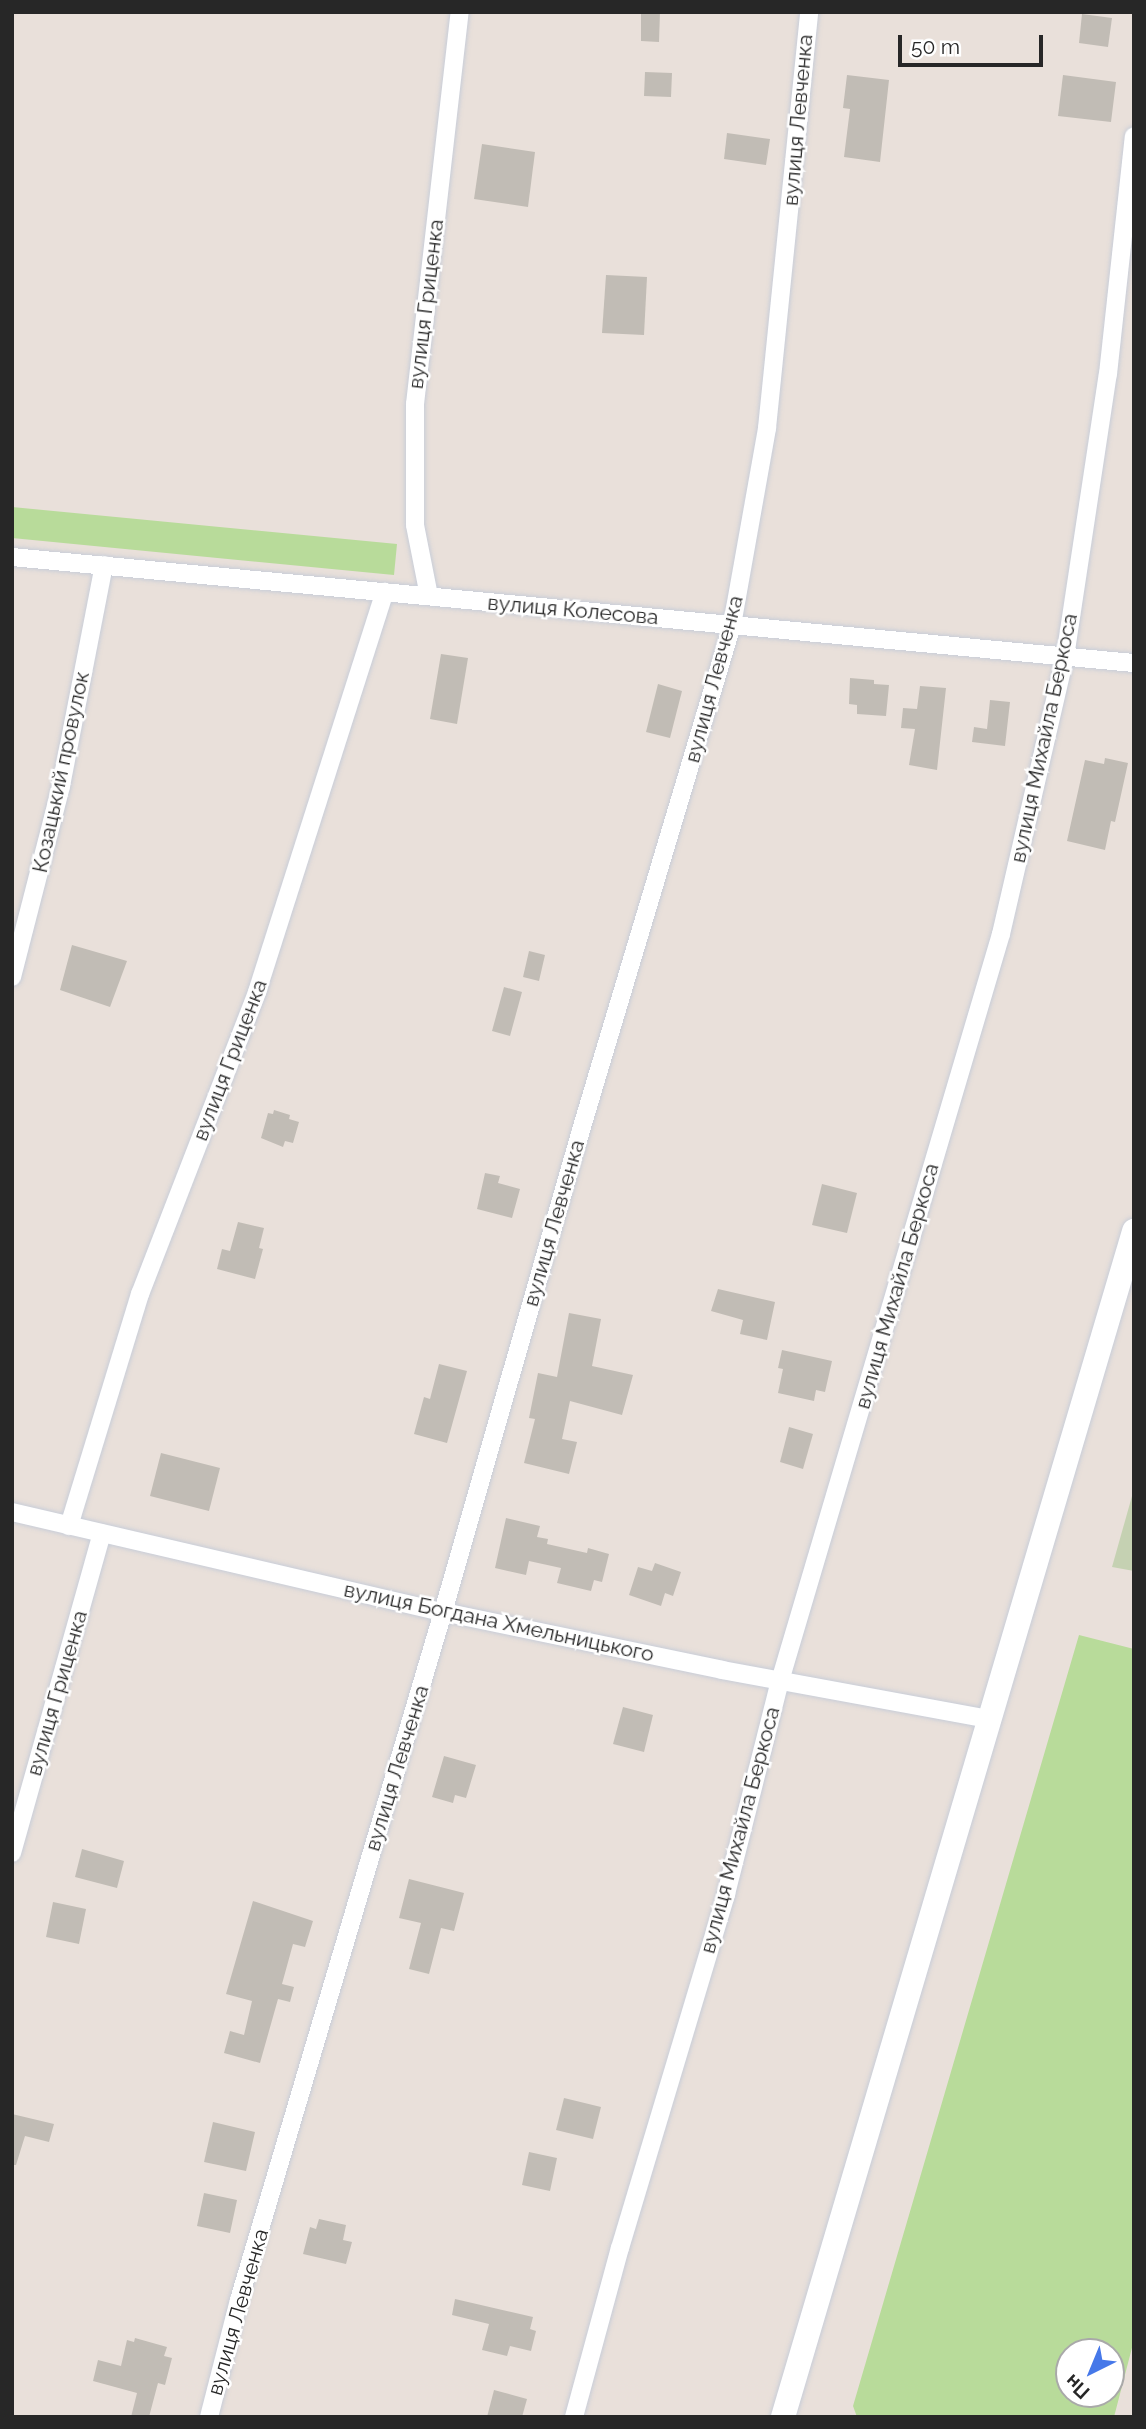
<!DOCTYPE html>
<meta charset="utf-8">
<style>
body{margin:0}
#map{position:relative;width:1146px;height:2429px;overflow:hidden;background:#e9e0da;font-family:Raleway,sans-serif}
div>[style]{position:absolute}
.green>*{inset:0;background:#b8db9a}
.cemetery>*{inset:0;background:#c5d1b2}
.building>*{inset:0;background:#c1bcb5}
.roads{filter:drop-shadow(0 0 2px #c8cdd8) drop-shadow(0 0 2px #c8cdd8)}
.minor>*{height:18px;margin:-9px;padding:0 9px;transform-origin:9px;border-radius:9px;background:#fff}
.secondary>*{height:24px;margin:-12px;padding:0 12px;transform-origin:12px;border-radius:12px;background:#fff}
span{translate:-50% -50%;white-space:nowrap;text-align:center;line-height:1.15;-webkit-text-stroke:5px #fff;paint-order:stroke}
.street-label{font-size:21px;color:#272727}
.frame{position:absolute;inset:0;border:14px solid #272727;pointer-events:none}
.north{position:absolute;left:1055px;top:2338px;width:70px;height:70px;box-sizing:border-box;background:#fff;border:2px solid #a9a9a9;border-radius:50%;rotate:223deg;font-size:19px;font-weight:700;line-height:28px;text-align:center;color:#272727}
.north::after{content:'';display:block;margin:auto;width:24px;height:32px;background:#4678e9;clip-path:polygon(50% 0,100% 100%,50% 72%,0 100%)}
.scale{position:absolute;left:898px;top:35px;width:145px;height:32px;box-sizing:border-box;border:4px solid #272727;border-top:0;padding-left:9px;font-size:21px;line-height:24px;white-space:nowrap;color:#272727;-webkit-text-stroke:5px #fff;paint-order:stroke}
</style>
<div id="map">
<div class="green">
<i style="clip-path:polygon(12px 507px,397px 544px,394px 575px,12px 538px)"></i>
<i style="clip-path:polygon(evenodd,1079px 1635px,1134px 1649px,1134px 2340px,1114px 2417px,857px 2417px,853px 2406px,1079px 1635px,1069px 2352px,1111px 2352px,1111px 2394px,1069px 2394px,1069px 2352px)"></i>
</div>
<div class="cemetery">
<i style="clip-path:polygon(1134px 1489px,1134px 1571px,1112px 1567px)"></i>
</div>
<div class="building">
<i style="clip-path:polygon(641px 12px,660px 12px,659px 42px,641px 41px)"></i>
<i style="clip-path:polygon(1082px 14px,1112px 18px,1108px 47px,1079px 43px)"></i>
<i style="clip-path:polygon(645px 72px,672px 73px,671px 97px,644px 96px)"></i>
<i style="clip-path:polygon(847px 75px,889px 80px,880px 162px,844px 157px,850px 109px,843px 108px)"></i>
<i style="clip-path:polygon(1063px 75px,1116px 82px,1111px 122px,1058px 116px)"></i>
<i style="clip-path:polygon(727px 133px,770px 139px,766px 165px,724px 159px)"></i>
<i style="clip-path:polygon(482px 144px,535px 152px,528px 207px,474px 199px)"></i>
<i style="clip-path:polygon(606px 275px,647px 277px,644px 335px,602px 333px)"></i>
<i style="clip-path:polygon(441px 654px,468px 658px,457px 724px,430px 719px)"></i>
<i style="clip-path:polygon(850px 678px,874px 680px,874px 684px,889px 685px,886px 716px,857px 714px,857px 705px,849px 704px)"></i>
<i style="clip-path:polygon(658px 684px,682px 691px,670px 738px,646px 732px)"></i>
<i style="clip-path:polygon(920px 686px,946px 688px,937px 770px,909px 765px,915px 729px,901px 728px,903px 708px,917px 709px)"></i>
<i style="clip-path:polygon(990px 700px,1010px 702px,1005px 746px,972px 742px,974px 727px,987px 729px)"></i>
<i style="clip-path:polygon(1105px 758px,1128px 763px,1115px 822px,1111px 821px,1105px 850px,1067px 841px,1085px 760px,1104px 764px)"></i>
<i style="clip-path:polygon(72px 945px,127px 961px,110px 1007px,60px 990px)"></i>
<i style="clip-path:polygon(529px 951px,545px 955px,539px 981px,523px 977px)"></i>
<i style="clip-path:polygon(504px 987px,522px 992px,510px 1036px,492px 1031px)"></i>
<i style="clip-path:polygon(274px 1110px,290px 1115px,289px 1119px,299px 1122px,293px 1143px,285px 1141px,283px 1147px,261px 1138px,268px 1113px,273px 1114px)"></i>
<i style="clip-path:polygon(485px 1173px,500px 1176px,498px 1183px,520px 1189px,512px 1218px,477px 1209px)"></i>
<i style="clip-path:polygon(822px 1184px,857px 1193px,847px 1233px,812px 1225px)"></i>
<i style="clip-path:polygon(238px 1222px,264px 1228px,259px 1248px,263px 1249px,255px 1279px,217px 1269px,222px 1249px,230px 1251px)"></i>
<i style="clip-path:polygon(718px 1289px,775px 1302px,767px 1340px,740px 1334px,743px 1320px,711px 1311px)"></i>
<i style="clip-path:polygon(569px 1313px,601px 1319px,592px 1366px,633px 1375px,622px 1415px,570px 1401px,562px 1439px,577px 1442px,569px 1474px,524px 1463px,535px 1419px,529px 1418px,538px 1373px,557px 1377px)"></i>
<i style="clip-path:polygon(782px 1350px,832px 1361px,825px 1392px,816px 1390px,814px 1401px,778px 1393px,783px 1369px,778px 1368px)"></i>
<i style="clip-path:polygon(439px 1364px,467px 1371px,447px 1443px,414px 1434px,424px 1397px,430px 1399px)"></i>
<i style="clip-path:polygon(789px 1427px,813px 1434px,803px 1469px,780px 1462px)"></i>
<i style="clip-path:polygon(161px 1453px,220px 1468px,209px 1511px,150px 1496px)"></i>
<i style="clip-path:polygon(506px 1518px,540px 1526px,537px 1537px,548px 1539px,547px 1544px,587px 1553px,588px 1548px,609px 1554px,602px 1582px,594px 1580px,591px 1591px,557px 1583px,561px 1568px,529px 1561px,526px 1575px,495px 1568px)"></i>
<i style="clip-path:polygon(655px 1563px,681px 1572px,673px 1596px,665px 1593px,661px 1606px,629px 1595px,638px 1567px,652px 1571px)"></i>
<i style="clip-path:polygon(623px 1707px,653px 1715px,644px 1752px,613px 1744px)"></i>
<i style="clip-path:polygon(444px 1756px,476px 1765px,466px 1798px,455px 1795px,453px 1803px,432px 1797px)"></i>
<i style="clip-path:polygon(82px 1849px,124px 1861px,117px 1888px,75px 1877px)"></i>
<i style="clip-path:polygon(409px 1879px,464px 1893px,454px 1931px,441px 1928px,429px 1974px,409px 1969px,421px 1923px,399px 1918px)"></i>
<i style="clip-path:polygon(253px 1901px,313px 1921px,305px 1947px,293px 1944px,282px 1984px,294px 1987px,290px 2002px,278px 1999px,260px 2063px,224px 2053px,230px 2031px,244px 2035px,252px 2001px,226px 1994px)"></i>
<i style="clip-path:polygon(53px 1902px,86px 1909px,79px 1944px,46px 1937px)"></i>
<i style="clip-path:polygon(564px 2098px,601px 2107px,593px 2139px,556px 2130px)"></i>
<i style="clip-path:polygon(12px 2114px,54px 2124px,49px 2142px,25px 2136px,16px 2165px,12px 2165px)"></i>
<i style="clip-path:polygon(213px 2122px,255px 2132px,246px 2171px,204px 2162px)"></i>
<i style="clip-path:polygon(529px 2152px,557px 2158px,550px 2191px,522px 2185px)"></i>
<i style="clip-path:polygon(204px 2193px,237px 2200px,230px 2233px,197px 2226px)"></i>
<i style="clip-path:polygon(319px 2219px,346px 2225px,343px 2240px,352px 2242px,346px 2264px,303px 2254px,310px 2227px,316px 2229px)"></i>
<i style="clip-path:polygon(455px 2299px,533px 2317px,530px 2329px,536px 2331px,531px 2351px,510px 2346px,507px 2356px,482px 2350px,489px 2324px,452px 2315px)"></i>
<i style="clip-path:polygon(135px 2338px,167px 2347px,164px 2356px,172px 2358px,165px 2385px,158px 2383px,149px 2417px,131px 2417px,137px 2393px,93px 2381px,98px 2360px,121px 2366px,127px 2340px,134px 2342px)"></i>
<i style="clip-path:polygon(494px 2390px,527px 2399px,522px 2417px,487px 2417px)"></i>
</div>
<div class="roads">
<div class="minor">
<i style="left:12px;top:557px;width:1127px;rotate:5.4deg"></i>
<i style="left:429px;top:596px;width:72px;rotate:-101.2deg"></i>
<i style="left:415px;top:525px;width:121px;rotate:-90deg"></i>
<i style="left:415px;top:404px;width:395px;rotate:-83.5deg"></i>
<i style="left:12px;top:977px;width:197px;rotate:-75.6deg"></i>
<i style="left:61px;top:786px;width:225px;rotate:-79deg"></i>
<i style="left:12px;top:1512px;width:442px;rotate:13.1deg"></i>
<i style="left:443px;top:1612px;width:285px;rotate:11.7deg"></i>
<i style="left:722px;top:1670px;width:271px;rotate:10.4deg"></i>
<i style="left:69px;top:1526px;width:243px;rotate:-73deg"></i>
<i style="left:140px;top:1294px;width:324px;rotate:-68.8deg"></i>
<i style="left:257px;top:992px;width:420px;rotate:-72.3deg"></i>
<i style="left:12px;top:1853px;width:332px;rotate:-74.3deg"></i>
<i style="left:209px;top:2417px;width:121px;rotate:-75.6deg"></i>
<i style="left:239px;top:2300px;width:718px;rotate:-73.48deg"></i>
<i style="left:443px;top:1612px;width:501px;rotate:-74.02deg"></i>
<i style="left:581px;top:1130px;width:527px;rotate:-73.35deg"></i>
<i style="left:732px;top:625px;width:200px;rotate:-79.9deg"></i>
<i style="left:767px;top:428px;width:418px;rotate:-84.2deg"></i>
<i style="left:574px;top:2417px;width:175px;rotate:-74.8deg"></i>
<i style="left:620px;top:2248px;width:370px;rotate:-73.3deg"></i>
<i style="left:726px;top:1894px;width:220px;rotate:-75.8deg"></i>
<i style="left:780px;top:1681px;width:779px;rotate:-73.52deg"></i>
<i style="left:1001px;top:934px;width:284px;rotate:-77deg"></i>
<i style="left:1065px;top:657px;width:286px;rotate:-81.4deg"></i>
<i style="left:1108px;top:374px;width:239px;rotate:-83.8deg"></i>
</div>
<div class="secondary">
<i style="left:783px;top:2417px;width:1237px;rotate:-73.51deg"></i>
</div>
</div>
<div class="street-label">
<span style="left:798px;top:120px;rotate:-85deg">вулиця Левченка</span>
<span style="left:426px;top:304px;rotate:-83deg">вулиця Гриценка</span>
<span style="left:573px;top:610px;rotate:5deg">вулиця Колесова</span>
<span style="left:714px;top:679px;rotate:-75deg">вулиця Левченка</span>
<span style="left:1044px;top:738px;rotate:-78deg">вулиця Михайла Беркоса</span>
<span style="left:61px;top:772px;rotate:-78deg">Козацький провулок</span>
<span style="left:230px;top:1060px;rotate:-69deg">вулиця Гриценка</span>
<span style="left:554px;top:1223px;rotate:-74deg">вулиця Левченка</span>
<span style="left:897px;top:1286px;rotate:-74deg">вулиця Михайла Беркоса</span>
<span style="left:499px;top:1622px;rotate:12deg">вулиця Богдана Хмельницького</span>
<span style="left:57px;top:1693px;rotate:-74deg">вулиця Гриценка</span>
<span style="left:397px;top:1768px;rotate:-73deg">вулиця Левченка</span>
<span style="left:740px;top:1830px;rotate:-75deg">вулиця Михайла Беркоса</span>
<span style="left:238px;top:2312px;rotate:-74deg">вулиця Левченка</span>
</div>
<div class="frame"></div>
<div class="north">Пн</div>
<div class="scale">50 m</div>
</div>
